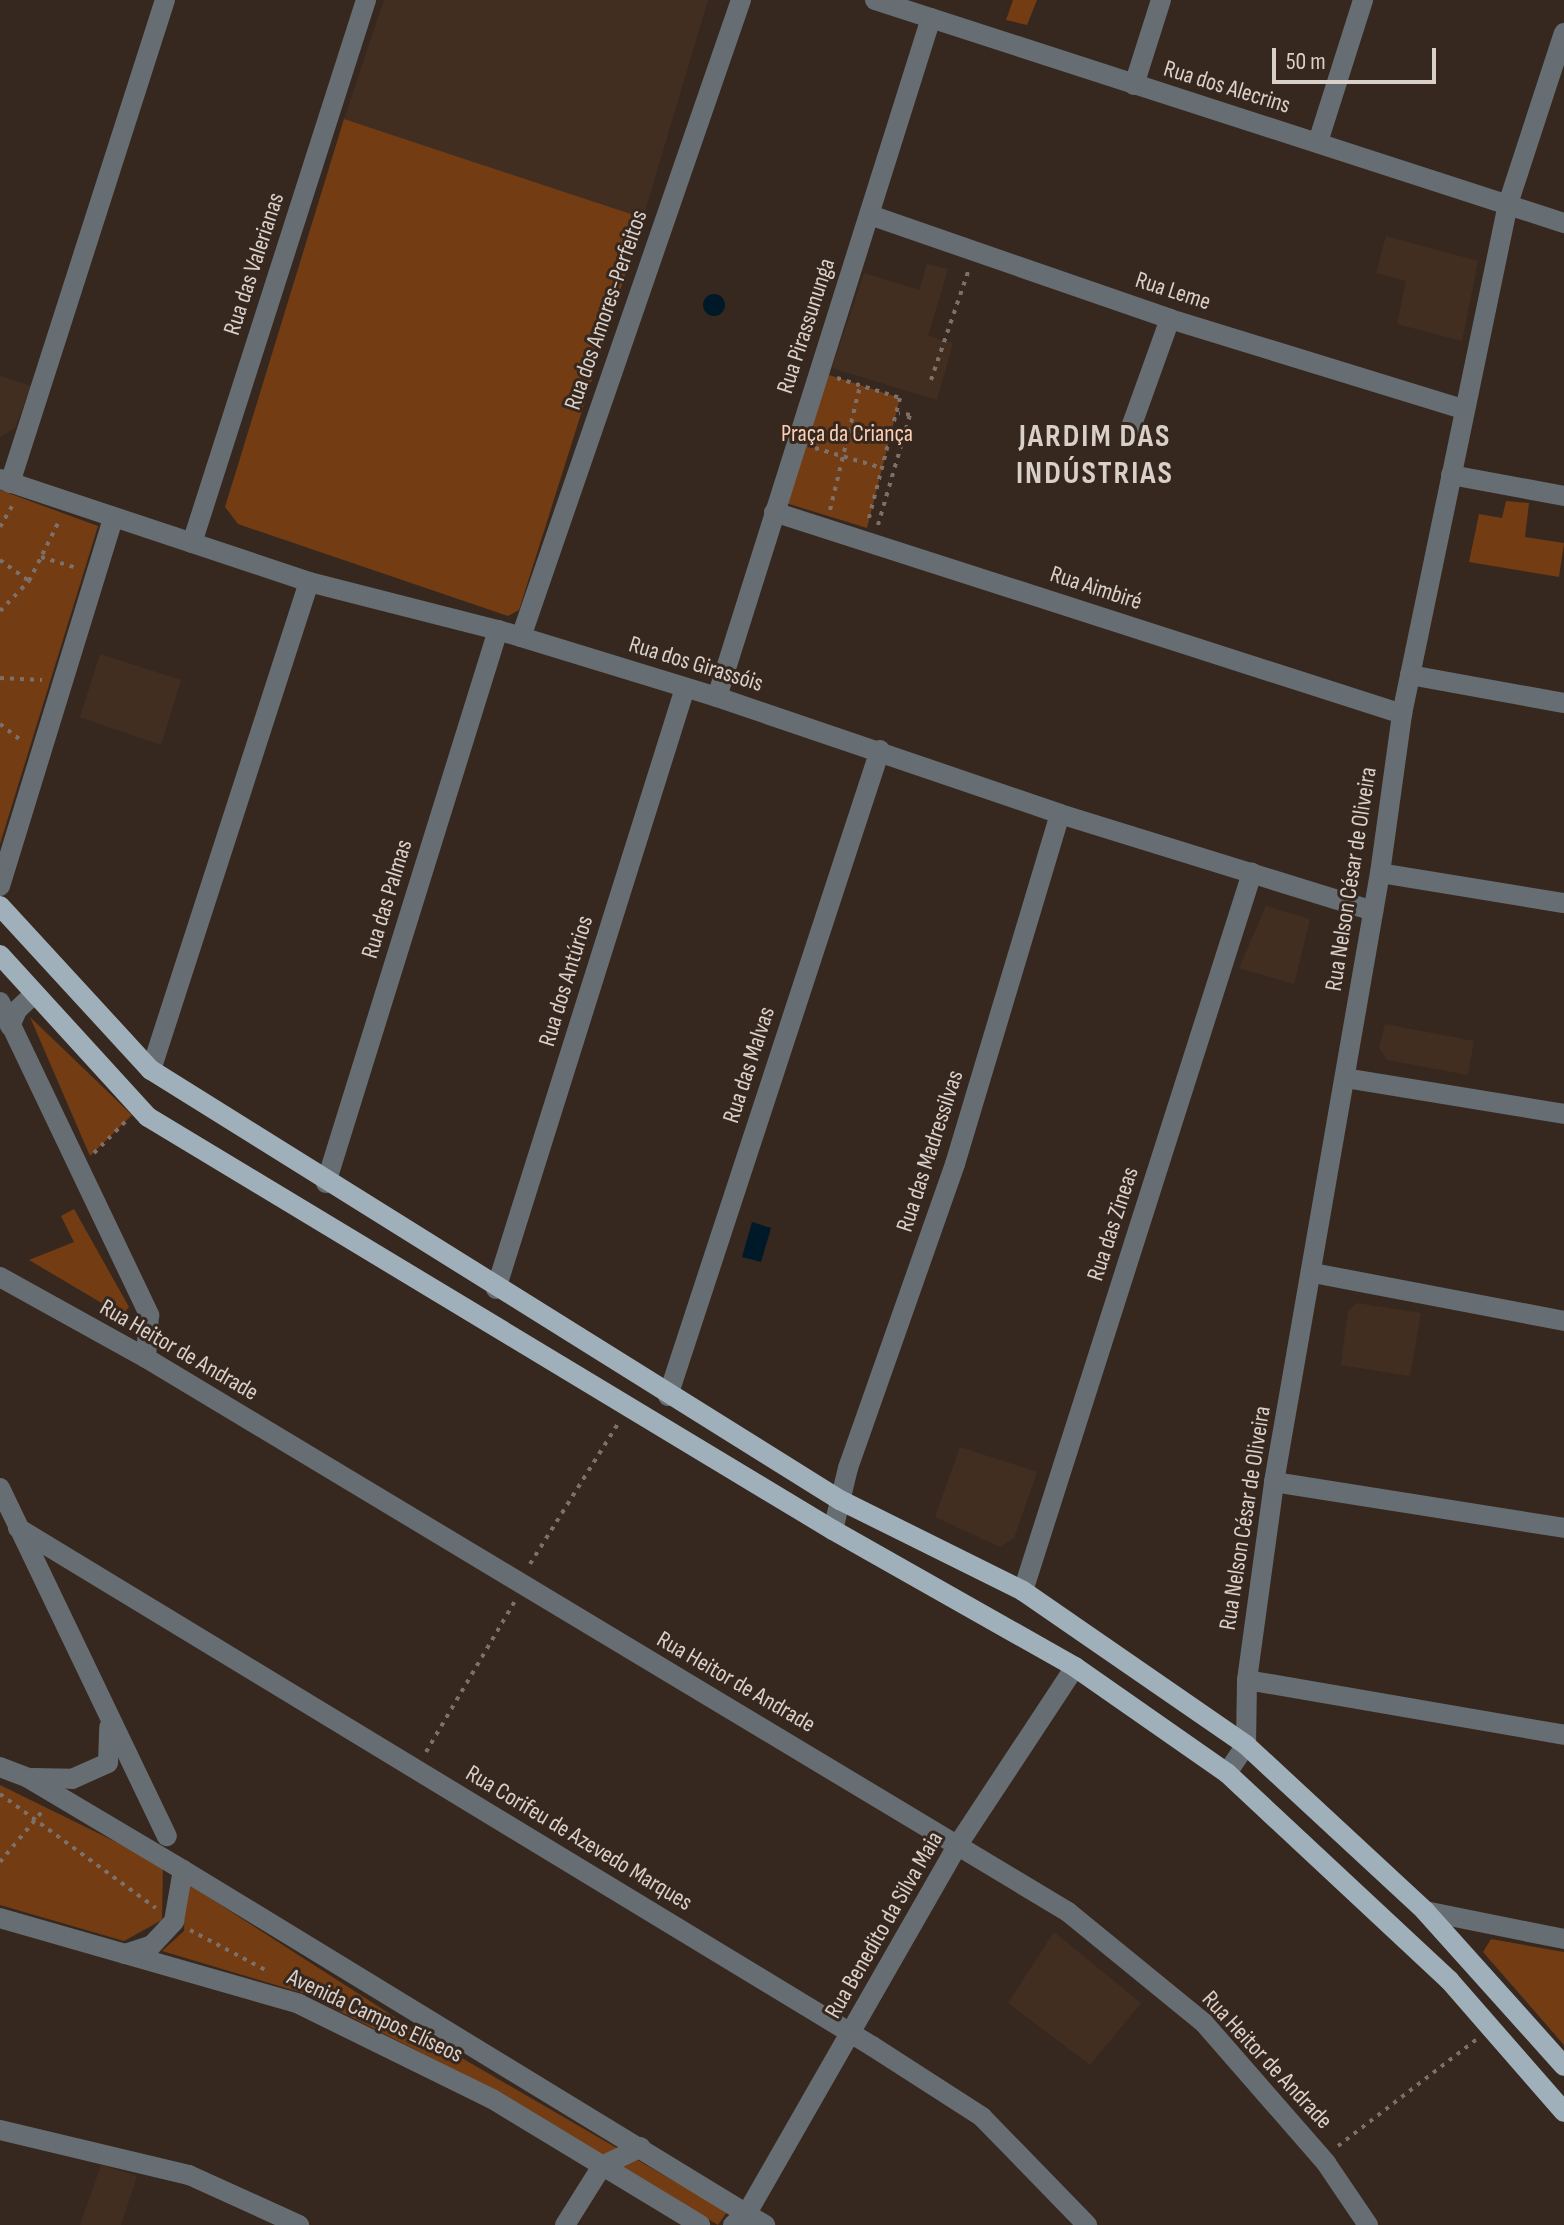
<!DOCTYPE html>
<meta charset="utf-8">
<style>
body{margin:0}
#map{position:relative;width:1564px;height:2225px;overflow:hidden;background:#37281f;font-family:"Sofia Sans Condensed",sans-serif}
div>[style]{position:absolute}
.built>*{inset:0;background:#422e21}
.green>*{inset:0;background:#733c13}
.water>*{inset:0;background:#001929}
.round{border-radius:50%}
.path>*{height:4px;margin-top:-2px;transform-origin:0;background:repeating-linear-gradient(90deg,#7d7069 0 4px,transparent 0 10px)}
.minor>*{height:20px;margin:-10px;padding:0 10px;transform-origin:10px;border-radius:10px;background:#666e73}
.major>*{height:20px;margin:-10px;padding:0 10px;transform-origin:10px;border-radius:10px;background:#a0b0ba}
span{translate:-50% -50%;white-space:nowrap;text-align:center;line-height:1.15;-webkit-text-stroke:6px #37281f;paint-order:stroke}
.street-label{font-size:24px;color:#d9d0ca}
.park-label{font-size:24px;color:#fbd0b6}
.district-label{font-size:32px;color:#d9d0ca;font-weight:700;letter-spacing:2px}
.scale{position:absolute;left:1272px;top:48px;width:164px;height:36px;box-sizing:border-box;border:4px solid #d9d0ca;border-top:0;padding-left:10px;font-size:24px;line-height:28px;white-space:nowrap;color:#d9d0ca;-webkit-text-stroke:6px #37281f;paint-order:stroke}
</style>
<div id="map">
<div class="built">
<i style="clip-path:polygon(384px 0,708px 0,643px 218px,344px 119px)"></i>
<i style="clip-path:polygon(1386px 236px,1478px 261px,1462px 341px,1397px 324px,1406px 281px,1376px 273px)"></i>
<i style="clip-path:polygon(927px 264px,948px 269px,928px 336px,953px 343px,937px 400px,832px 368px,864px 273px,919px 290px)"></i>
<i style="clip-path:polygon(0 376px,31px 386px,15px 428px,0 437px)"></i>
<i style="clip-path:polygon(100px 654px,181px 680px,161px 745px,80px 717px)"></i>
<i style="clip-path:polygon(1266px 906px,1310px 919px,1294px 984px,1239px 968px)"></i>
<i style="clip-path:polygon(1385px 1024px,1474px 1041px,1468px 1075px,1387px 1060px,1379px 1048px)"></i>
<i style="clip-path:polygon(1357px 1303px,1421px 1313px,1410px 1376px,1341px 1365px,1348px 1311px)"></i>
<i style="clip-path:polygon(960px 1447px,1037px 1472px,1014px 1538px,1000px 1547px,935px 1517px)"></i>
<i style="clip-path:polygon(1054px 1932px,1141px 2003px,1090px 2065px,1008px 2003px)"></i>
<i style="clip-path:polygon(101px 2165px,137px 2176px,121px 2225px,80px 2225px)"></i>
</div>
<div class="green">
<i style="clip-path:polygon(1013px 0,1037px 0,1027px 25px,1006px 20px)"></i>
<i style="clip-path:polygon(344px 119px,643px 218px,519px 610px,508px 616px,238px 524px,225px 507px)"></i>
<i style="clip-path:polygon(820px 372px,900px 398px,867px 528px,786px 503px)"></i>
<i style="clip-path:polygon(0 490px,98px 526px,0 844px)"></i>
<i style="clip-path:polygon(1506px 501px,1529px 503px,1525px 537px,1564px 543px,1559px 577px,1469px 562px,1479px 514px,1502px 518px)"></i>
<i style="clip-path:polygon(30px 1017px,132px 1115px,90px 1156px)"></i>
<i style="clip-path:polygon(74px 1209px,129px 1307px,122px 1315px,29px 1260px,74px 1242px,61px 1216px)"></i>
<i style="clip-path:polygon(0 1785px,163px 1865px,162px 1920px,124px 1941px,0 1905px)"></i>
<i style="clip-path:polygon(185px 1882px,429px 2039px,727px 2212px,718px 2225px,500px 2093px,306px 1994px,162px 1951px,184px 1931px)"></i>
<i style="clip-path:polygon(1491px 1939px,1564px 1952px,1564px 2045px,1483px 1952px)"></i>
</div>
<div class="water">
<i class="round" style="left:703px;top:294px;width:22px;height:22px"></i>
<i style="clip-path:polygon(752px 1222px,771px 1228px,761px 1262px,742px 1257px)"></i>
</div>
<div class="path">
<i style="left:837px;top:378px;width:66px;rotate:17.6deg"></i>
<i style="left:900px;top:398px;width:128px;rotate:104.5deg"></i>
<i style="left:931px;top:380px;width:117px;rotate:-71.1deg"></i>
<i style="left:815px;top:448px;width:70px;rotate:16.6deg"></i>
<i style="left:830px;top:510px;width:128px;rotate:-76.4deg"></i>
<i style="left:878px;top:525px;width:115px;rotate:-73.8deg"></i>
<i style="left:910px;top:415px;width:11px;rotate:-170deg"></i>
<i style="left:0;top:527px;width:24px;rotate:-60deg"></i>
<i style="left:41px;top:557px;width:38px;rotate:17deg"></i>
<i style="left:0;top:560px;width:36px;rotate:36deg"></i>
<i style="left:0;top:611px;width:42px;rotate:-46deg"></i>
<i style="left:29px;top:581px;width:69px;rotate:-63.4deg"></i>
<i style="left:0;top:678px;width:42px;rotate:2.7deg"></i>
<i style="left:0;top:724px;width:29px;rotate:38deg"></i>
<i style="left:94px;top:1153px;width:44px;rotate:-45deg"></i>
<i style="left:530px;top:1564px;width:168px;rotate:-57.9deg"></i>
<i style="left:426px;top:1752px;width:175px;rotate:-59.5deg"></i>
<i style="left:0;top:1794px;width:193px;rotate:36.2deg"></i>
<i style="left:0;top:1862px;width:69px;rotate:-50.3deg"></i>
<i style="left:190px;top:1930px;width:87px;rotate:28deg"></i>
<i style="left:1338px;top:2146px;width:175px;rotate:-37.6deg"></i>
</div>
<div class="minor">
<i style="left:875px;top:0;width:724px;rotate:17.93deg"></i>
<i style="left:1134px;top:85px;width:89px;rotate:-72.4deg"></i>
<i style="left:1318px;top:142px;width:149px;rotate:-72.4deg"></i>
<i style="left:870px;top:215px;width:318px;rotate:19.1deg"></i>
<i style="left:1170px;top:319px;width:307px;rotate:17.1deg"></i>
<i style="left:1130px;top:430px;width:118px;rotate:-70.2deg"></i>
<i style="left:1451px;top:475px;width:115px;rotate:10.5deg"></i>
<i style="left:0;top:479px;width:326px;rotate:18.4deg"></i>
<i style="left:309px;top:582px;width:195px;rotate:14.3deg"></i>
<i style="left:498px;top:630px;width:229px;rotate:17deg"></i>
<i style="left:717px;top:697px;width:362px;rotate:18.8deg"></i>
<i style="left:1060px;top:814px;width:328px;rotate:17.2deg"></i>
<i style="left:10px;top:483px;width:507px;rotate:-72.21deg"></i>
<i style="left:774px;top:512px;width:660px;rotate:17.83deg"></i>
<i style="left:192px;top:543px;width:570px;rotate:-72.23deg"></i>
<i style="left:521px;top:637px;width:674px;rotate:-70.95deg"></i>
<i style="left:1410px;top:675px;width:157px;rotate:10.3deg"></i>
<i style="left:717px;top:697px;width:712px;rotate:-72.51deg"></i>
<i style="left:1380px;top:873px;width:186px;rotate:9.3deg"></i>
<i style="left:0;top:886px;width:385px;rotate:-72.9deg"></i>
<i style="left:0;top:1002px;width:347px;rotate:64.5deg"></i>
<i style="left:149px;top:1315px;width:43px;rotate:94deg"></i>
<i style="left:10px;top:1026px;width:17px;rotate:-66deg"></i>
<i style="left:17px;top:1010px;width:22px;rotate:-43deg"></i>
<i style="left:151px;top:1070px;width:513px;rotate:-72.06deg"></i>
<i style="left:1345px;top:1078px;width:222px;rotate:9.3deg"></i>
<i style="left:326px;top:1183px;width:579px;rotate:-72.72deg"></i>
<i style="left:1313px;top:1273px;width:256px;rotate:10.8deg"></i>
<i style="left:0;top:1277px;width:167px;rotate:29deg"></i>
<i style="left:146px;top:1358px;width:1076px;rotate:31deg"></i>
<i style="left:1068px;top:1912px;width:176px;rotate:39.2deg"></i>
<i style="left:1204px;top:2023px;width:186px;rotate:48.9deg"></i>
<i style="left:1326px;top:2163px;width:75px;rotate:55.9deg"></i>
<i style="left:496px;top:1289px;width:630px;rotate:-72.54deg"></i>
<i style="left:668px;top:1396px;width:680px;rotate:-71.83deg"></i>
<i style="left:1274px;top:1482px;width:294px;rotate:9deg"></i>
<i style="left:0;top:1488px;width:386px;rotate:64.4deg"></i>
<i style="left:18px;top:1528px;width:999px;rotate:31.24deg"></i>
<i style="left:872px;top:2046px;width:131px;rotate:32.8deg"></i>
<i style="left:982px;top:2117px;width:151px;rotate:45.8deg"></i>
<i style="left:833px;top:1530px;width:64px;rotate:-76.4deg"></i>
<i style="left:848px;top:1468px;width:322px;rotate:-70.6deg"></i>
<i style="left:955px;top:1164px;width:365px;rotate:-73.3deg"></i>
<i style="left:1023px;top:1591px;width:754px;rotate:-72.31deg"></i>
<i style="left:1247px;top:1680px;width:322px;rotate:9.8deg"></i>
<i style="left:0;top:1767px;width:30px;rotate:21deg"></i>
<i style="left:28px;top:1778px;width:180px;rotate:30.7deg"></i>
<i style="left:183px;top:1870px;width:682px;rotate:31.38deg"></i>
<i style="left:1227px;top:1773px;width:34px;rotate:-56deg"></i>
<i style="left:1246px;top:1745px;width:65px;rotate:-89.1deg"></i>
<i style="left:1247px;top:1680px;width:200px;rotate:-82.2deg"></i>
<i style="left:1274px;top:1482px;width:618px;rotate:-80.13deg"></i>
<i style="left:1380px;top:873px;width:161px;rotate:-82.1deg"></i>
<i style="left:1402px;top:714px;width:521px;rotate:-78.26deg"></i>
<i style="left:1508px;top:204px;width:180px;rotate:-71.9deg"></i>
<i style="left:33px;top:1778px;width:39px;rotate:1deg"></i>
<i style="left:72px;top:1779px;width:39px;rotate:-24deg"></i>
<i style="left:108px;top:1763px;width:36px;rotate:-88deg"></i>
<i style="left:1425px;top:1911px;width:142px;rotate:11.4deg"></i>
<i style="left:0;top:1918px;width:311px;rotate:16deg"></i>
<i style="left:299px;top:2004px;width:217px;rotate:26.2deg"></i>
<i style="left:494px;top:2100px;width:241px;rotate:31.2deg"></i>
<i style="left:125px;top:1954px;width:28px;rotate:-18deg"></i>
<i style="left:152px;top:1945px;width:33px;rotate:-47deg"></i>
<i style="left:174px;top:1921px;width:52px;rotate:-80deg"></i>
<i style="left:0;top:2130px;width:194px;rotate:13.4deg"></i>
<i style="left:189px;top:2175px;width:121px;rotate:24.4deg"></i>
<i style="left:565px;top:2225px;width:70px;rotate:-57.9deg"></i>
<i style="left:602px;top:2166px;width:43px;rotate:-26deg"></i>
<i style="left:733px;top:2225px;width:18px;rotate:-41deg"></i>
<i style="left:747px;top:2213px;width:426px;rotate:-60.2deg"></i>
<i style="left:959px;top:1843px;width:211px;rotate:-56.6deg"></i>
</div>
<div class="major">
<i style="left:0;top:906px;width:223px;rotate:47.4deg"></i>
<i style="left:151px;top:1070px;width:812px;rotate:31.97deg"></i>
<i style="left:840px;top:1500px;width:204px;rotate:26.4deg"></i>
<i style="left:1023px;top:1591px;width:271px;rotate:34.6deg"></i>
<i style="left:1246px;top:1745px;width:244px;rotate:42.8deg"></i>
<i style="left:1425px;top:1911px;width:208px;rotate:48.1deg"></i>
<i style="left:0;top:955px;width:219px;rotate:47.6deg"></i>
<i style="left:148px;top:1117px;width:800px;rotate:31.09deg"></i>
<i style="left:833px;top:1530px;width:278px;rotate:29.5deg"></i>
<i style="left:1075px;top:1667px;width:185px;rotate:34.9deg"></i>
<i style="left:1227px;top:1773px;width:304px;rotate:43deg"></i>
<i style="left:1449px;top:1980px;width:175px;rotate:48.9deg"></i>
</div>
<div class="street-label">
<span style="left:1227px;top:87px;rotate:17deg">Rua dos Alecrins</span>
<span style="left:254px;top:264px;rotate:-72deg">Rua das Valerianas</span>
<span style="left:1173px;top:291px;rotate:18deg">Rua Leme</span>
<span style="left:606px;top:310px;rotate:-71deg">Rua dos Amores-Perfeitos</span>
<span style="left:806px;top:326px;rotate:-72deg">Rua Pirassununga</span>
<span style="left:1096px;top:588px;rotate:18deg">Rua Aimbiré</span>
<span style="left:696px;top:664px;rotate:17deg">Rua dos Girassóis</span>
<span style="left:1351px;top:879px;rotate:-81deg">Rua Nelson César de Oliveira</span>
<span style="left:387px;top:899px;rotate:-73deg">Rua das Palmas</span>
<span style="left:566px;top:981px;rotate:-73deg">Rua dos Antúrios</span>
<span style="left:749px;top:1065px;rotate:-72deg">Rua das Malvas</span>
<span style="left:930px;top:1151px;rotate:-72deg">Rua das Madressilvas</span>
<span style="left:1113px;top:1224px;rotate:-72deg">Rua das Zineas</span>
<span style="left:179px;top:1350px;rotate:30deg">Rua Heitor de Andrade</span>
<span style="left:1245px;top:1518px;rotate:-81deg">Rua Nelson César de Oliveira</span>
<span style="left:736px;top:1682px;rotate:30deg">Rua Heitor de Andrade</span>
<span style="left:579px;top:1838px;rotate:31deg">Rua Corifeu de Azevedo Marques</span>
<span style="left:884px;top:1925px;rotate:-60deg">Rua Benedito da Silva Maia</span>
<span style="left:375px;top:2016px;rotate:25deg">Avenida Campos Elíseos</span>
<span style="left:1267px;top:2060px;rotate:47deg">Rua Heitor de Andrade</span>
</div>
<div class="park-label">
<span style="left:847px;top:434px">Praça da Criança</span>
</div>
<div class="district-label">
<span style="left:1095px;top:456px">JARDIM DAS<br>INDÚSTRIAS</span>
</div>
<div class="scale">50 m</div>
</div>
